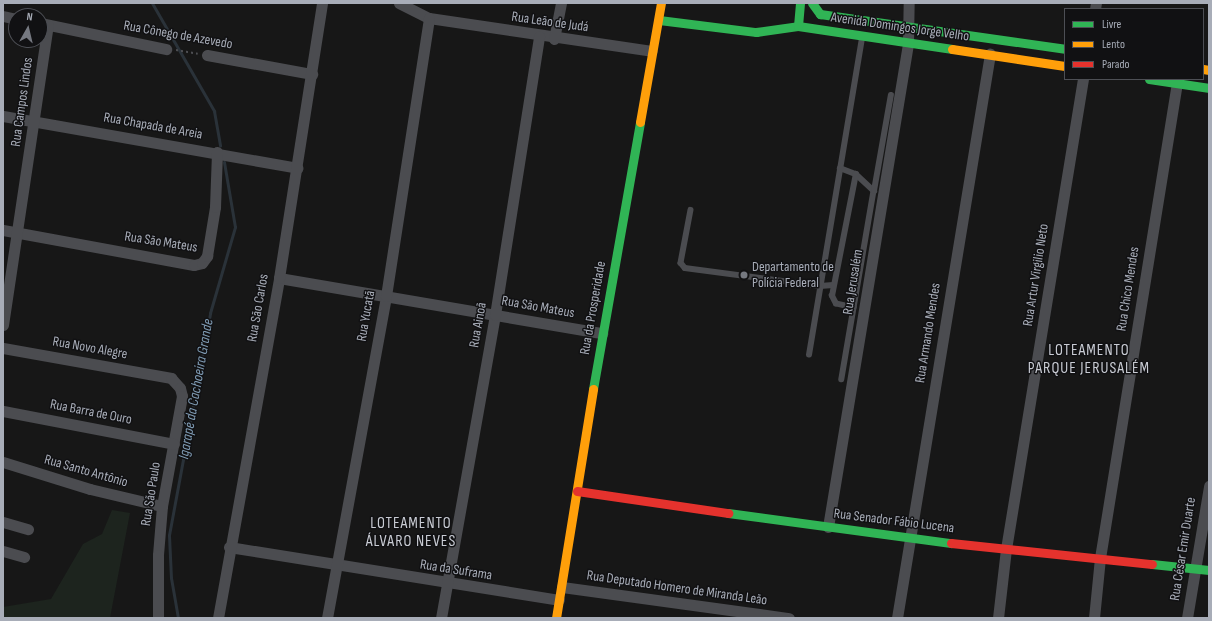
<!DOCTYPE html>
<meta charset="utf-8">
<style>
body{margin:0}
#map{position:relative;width:1212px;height:621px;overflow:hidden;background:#171717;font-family:"Sofia Sans Condensed",sans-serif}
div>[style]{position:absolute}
.green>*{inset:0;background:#1d241e}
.stream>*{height:3px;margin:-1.5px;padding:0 1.5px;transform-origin:1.5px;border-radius:1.5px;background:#2a3239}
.path>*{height:2px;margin-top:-1px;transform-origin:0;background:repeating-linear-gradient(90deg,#4d4e52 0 2px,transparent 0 5px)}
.lane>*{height:5.5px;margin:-2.75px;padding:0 2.75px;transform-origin:2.75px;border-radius:2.75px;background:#4b4c50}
.street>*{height:11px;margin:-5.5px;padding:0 5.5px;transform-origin:5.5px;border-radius:5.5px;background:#4b4c50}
.fast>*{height:9px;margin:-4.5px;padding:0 4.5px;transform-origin:4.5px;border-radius:4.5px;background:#30b455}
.slow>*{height:9px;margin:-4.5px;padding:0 4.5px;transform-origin:4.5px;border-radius:4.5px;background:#ff9f0a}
.jam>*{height:9px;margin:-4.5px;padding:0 4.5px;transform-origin:4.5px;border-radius:4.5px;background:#e5322d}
.dots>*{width:11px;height:11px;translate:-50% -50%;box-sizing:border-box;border:2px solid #111113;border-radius:50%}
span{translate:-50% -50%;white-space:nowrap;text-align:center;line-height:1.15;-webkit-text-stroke:3px #111113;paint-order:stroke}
.street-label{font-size:14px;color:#a8adb8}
.poi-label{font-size:14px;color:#a8adb8}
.left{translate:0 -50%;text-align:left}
.water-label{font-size:15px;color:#7f9bb3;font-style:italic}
.quarter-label{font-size:16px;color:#c9ccd4;letter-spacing:1px}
.frame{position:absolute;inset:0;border:4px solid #a8adb8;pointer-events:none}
.legend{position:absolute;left:1064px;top:8px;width:140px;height:72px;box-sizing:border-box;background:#111113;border:1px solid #4d4f55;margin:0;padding:5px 7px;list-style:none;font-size:12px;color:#a8adb8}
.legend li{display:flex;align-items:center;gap:8px;height:20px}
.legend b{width:20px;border:1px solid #4d4f55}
.north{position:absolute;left:8px;top:8px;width:40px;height:40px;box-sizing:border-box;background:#111113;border:1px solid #4d4f55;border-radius:50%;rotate:8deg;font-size:11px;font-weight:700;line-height:16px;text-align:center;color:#a8adb8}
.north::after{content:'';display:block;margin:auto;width:14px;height:18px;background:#757880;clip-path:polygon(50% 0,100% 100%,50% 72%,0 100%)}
</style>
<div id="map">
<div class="green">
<i style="clip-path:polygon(112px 510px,130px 513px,110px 618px,3px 618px,3px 607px,51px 599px,83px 544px,102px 534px)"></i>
</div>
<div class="stream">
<i style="left:152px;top:3px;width:125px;rotate:60.1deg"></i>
<i style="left:214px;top:111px;width:35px;rotate:80deg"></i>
<i style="left:178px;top:618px;width:41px;rotate:-99.9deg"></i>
<i style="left:171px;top:578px;width:43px;rotate:-92.7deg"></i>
<i style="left:169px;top:535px;width:226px;rotate:-79.5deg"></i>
<i style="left:210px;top:313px;width:90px;rotate:-73.8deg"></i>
<i style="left:235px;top:227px;width:66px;rotate:-99.6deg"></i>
</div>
<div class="path">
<i style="left:176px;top:50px;width:22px;rotate:10deg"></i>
</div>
<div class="lane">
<i style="left:840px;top:168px;width:17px;rotate:21deg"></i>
<i style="left:856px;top:174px;width:25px;rotate:43deg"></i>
<i style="left:874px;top:191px;width:191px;rotate:99.7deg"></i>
<i style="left:874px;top:191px;width:97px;rotate:-80deg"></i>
<i style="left:691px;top:210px;width:54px;rotate:100.7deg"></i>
<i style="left:681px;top:263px;width:6px;rotate:51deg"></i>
<i style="left:685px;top:268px;width:136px;rotate:7.6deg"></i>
<i style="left:820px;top:286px;width:13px;rotate:-4deg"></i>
<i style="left:854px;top:308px;width:18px;rotate:-167deg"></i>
<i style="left:836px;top:304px;width:9px;rotate:-117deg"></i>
<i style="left:832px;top:296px;width:124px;rotate:-78.9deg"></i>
<i style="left:809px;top:355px;width:322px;rotate:-80.5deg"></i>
</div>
<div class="street">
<i style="left:399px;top:3px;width:34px;rotate:27deg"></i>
<i style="left:429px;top:18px;width:225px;rotate:8.4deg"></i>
<i style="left:1095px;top:9px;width:6px;rotate:-81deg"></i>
<i style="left:3px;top:16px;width:13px;rotate:13deg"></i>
<i style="left:40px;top:23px;width:129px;rotate:11.7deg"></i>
<i style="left:554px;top:39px;width:37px;rotate:-79deg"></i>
<i style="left:207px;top:55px;width:107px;rotate:10.3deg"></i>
<i style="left:3px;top:116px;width:299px;rotate:10deg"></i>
<i style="left:3px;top:230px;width:194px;rotate:10.4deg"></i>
<i style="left:194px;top:265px;width:8px;rotate:-14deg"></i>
<i style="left:202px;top:263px;width:9px;rotate:-54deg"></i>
<i style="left:207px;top:256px;width:50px;rotate:-80.7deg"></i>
<i style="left:215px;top:207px;width:55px;rotate:-87.9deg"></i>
<i style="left:279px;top:278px;width:328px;rotate:9.7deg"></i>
<i style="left:3px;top:325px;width:303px;rotate:-81.5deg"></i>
<i style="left:3px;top:348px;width:171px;rotate:10.1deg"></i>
<i style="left:171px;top:378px;width:13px;rotate:48deg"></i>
<i style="left:180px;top:388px;width:8px;rotate:76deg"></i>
<i style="left:182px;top:396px;width:112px;rotate:100.3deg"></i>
<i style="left:162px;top:506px;width:49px;rotate:94.7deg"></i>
<i style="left:158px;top:555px;width:63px;rotate:90deg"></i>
<i style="left:3px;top:411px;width:174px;rotate:10.9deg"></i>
<i style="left:3px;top:462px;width:91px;rotate:17.2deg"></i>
<i style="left:90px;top:489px;width:74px;rotate:13.3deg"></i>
<i style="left:3px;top:522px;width:26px;rotate:16deg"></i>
<i style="left:828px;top:527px;width:492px;rotate:-80.6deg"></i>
<i style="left:908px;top:42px;width:39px;rotate:-89deg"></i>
<i style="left:229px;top:547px;width:334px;rotate:9.1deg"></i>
<i style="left:3px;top:551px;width:22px;rotate:16deg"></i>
<i style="left:562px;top:587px;width:229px;rotate:7.8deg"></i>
<i style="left:218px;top:618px;width:345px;rotate:-79.8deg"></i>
<i style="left:279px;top:278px;width:278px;rotate:-81.1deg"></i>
<i style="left:327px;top:618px;width:327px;rotate:-79.6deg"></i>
<i style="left:386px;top:296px;width:281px;rotate:-81.2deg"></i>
<i style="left:441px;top:618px;width:308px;rotate:-79.9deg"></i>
<i style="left:495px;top:315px;width:282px;rotate:-81deg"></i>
<i style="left:897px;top:618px;width:572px;rotate:-80.64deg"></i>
<i style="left:998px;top:618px;width:69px;rotate:-83.4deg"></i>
<i style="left:1006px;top:549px;width:476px;rotate:-80.7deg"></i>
<i style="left:1094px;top:618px;width:60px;rotate:-84.3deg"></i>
<i style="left:1100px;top:558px;width:481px;rotate:-80.8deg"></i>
<i style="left:1187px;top:618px;width:134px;rotate:-80.5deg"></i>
</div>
<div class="fast">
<i style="left:812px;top:3px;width:14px;rotate:54deg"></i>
<i style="left:820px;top:14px;width:247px;rotate:8.1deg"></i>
<i style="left:659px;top:20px;width:98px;rotate:7.1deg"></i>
<i style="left:756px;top:32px;width:42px;rotate:-8.1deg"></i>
<i style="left:798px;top:26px;width:156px;rotate:8.5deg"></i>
<i style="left:798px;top:26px;width:23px;rotate:-85deg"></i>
<i style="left:1149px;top:79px;width:61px;rotate:8.5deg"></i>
<i style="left:593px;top:389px;width:271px;rotate:-80deg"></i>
<i style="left:728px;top:513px;width:225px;rotate:7.7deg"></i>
<i style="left:1152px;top:564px;width:57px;rotate:6deg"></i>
</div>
<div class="slow">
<i style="left:952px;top:49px;width:114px;rotate:8.6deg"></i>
<i style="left:1203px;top:69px;width:6px;rotate:9deg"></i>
<i style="left:640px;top:122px;width:121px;rotate:-80deg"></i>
<i style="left:556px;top:618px;width:232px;rotate:-80.8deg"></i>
</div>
<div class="jam">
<i style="left:577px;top:491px;width:153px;rotate:8.3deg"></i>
<i style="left:951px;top:543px;width:202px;rotate:6deg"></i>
</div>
<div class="dots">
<i style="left:744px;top:275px;background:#757880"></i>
</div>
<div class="street-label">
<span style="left:550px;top:22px;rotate:8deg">Rua Leão de Judá</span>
<span style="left:900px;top:27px;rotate:8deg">Avenida Domingos Jorge Velho</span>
<span style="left:178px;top:35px;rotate:10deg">Rua Cônego de Azevedo</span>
<span style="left:22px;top:102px;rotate:-82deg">Rua Campos Lindos</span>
<span style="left:153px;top:126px;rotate:10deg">Rua Chapada de Areia</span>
<span style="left:161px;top:242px;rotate:9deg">Rua São Mateus</span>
<span style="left:1036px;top:275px;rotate:-81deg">Rua Artur Virgilio Neto</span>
<span style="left:853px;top:282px;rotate:-81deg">Rua Jerusalém</span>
<span style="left:1128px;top:289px;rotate:-81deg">Rua Chico Mendes</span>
<span style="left:538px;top:307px;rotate:10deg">Rua São Mateus</span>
<span style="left:258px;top:308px;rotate:-80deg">Rua São Carlos</span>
<span style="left:593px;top:308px;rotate:-80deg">Rua da Prosperidade</span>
<span style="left:366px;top:316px;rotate:-80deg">Rua Yucatã</span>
<span style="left:478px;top:325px;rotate:-80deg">Rua Ainoã</span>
<span style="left:928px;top:333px;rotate:-81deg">Rua Armando Mendes</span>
<span style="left:90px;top:348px;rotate:10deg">Rua Novo Alegre</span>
<span style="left:91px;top:412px;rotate:11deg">Rua Barra de Ouro</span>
<span style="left:86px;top:471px;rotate:16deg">Rua Santo Antônio</span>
<span style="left:151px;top:494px;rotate:-81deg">Rua São Paulo</span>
<span style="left:894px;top:521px;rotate:7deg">Rua Senador Fábio Lucena</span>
<span style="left:1183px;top:549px;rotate:-81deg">Rua César Emir Duarte</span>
<span style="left:456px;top:570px;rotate:9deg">Rua da Suframa</span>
<span style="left:677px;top:588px;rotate:8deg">Rua Deputado Homero de Miranda Leão</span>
</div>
<div class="poi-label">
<span class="left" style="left:752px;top:275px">Departamento de<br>Polícia Federal</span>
</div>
<div class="water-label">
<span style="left:196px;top:389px;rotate:-80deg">Igarapé da Cachoeira Grande</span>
</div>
<div class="quarter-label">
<span style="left:1089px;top:360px">LOTEAMENTO<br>PARQUE JERUSALÉM</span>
<span style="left:411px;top:533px">LOTEAMENTO<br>ÁLVARO NEVES</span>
</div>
<div class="frame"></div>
<ul class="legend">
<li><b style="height:5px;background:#30b455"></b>Livre</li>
<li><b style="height:5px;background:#ff9f0a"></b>Lento</li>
<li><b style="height:5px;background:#e5322d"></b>Parado</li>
</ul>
<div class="north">N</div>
</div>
